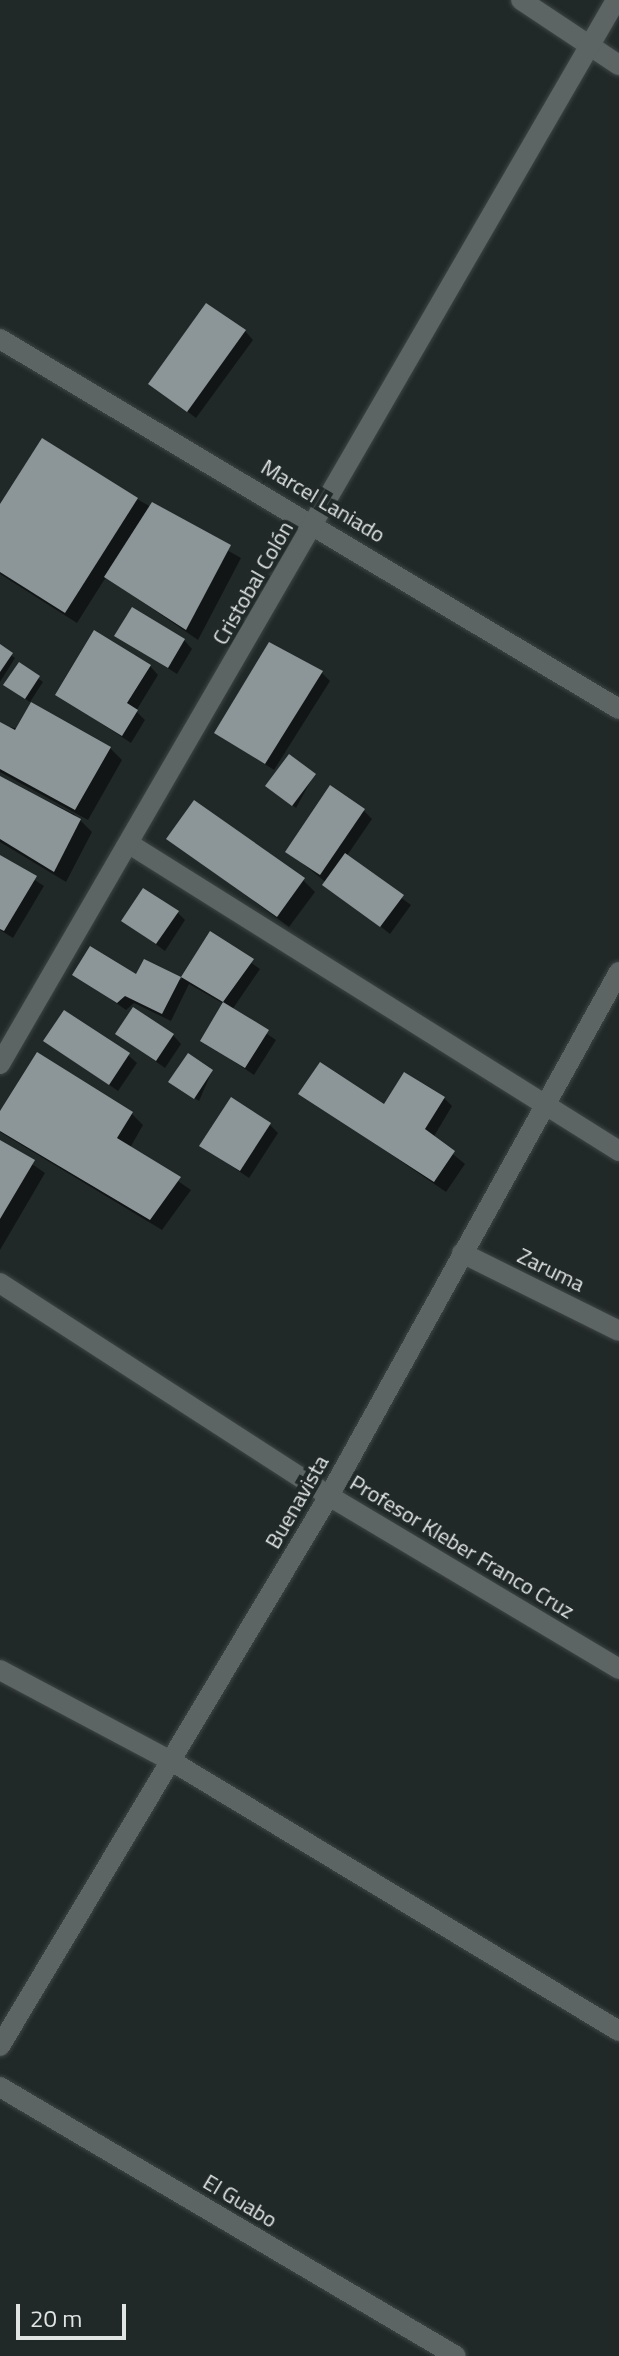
<!DOCTYPE html>
<meta charset="utf-8">
<style>
body{margin:0}
#map{position:relative;width:619px;height:2356px;overflow:hidden;background:#212928;font-family:"Titillium Web",sans-serif}
div>[style]{position:absolute}
.shadow>*{inset:0;background:#0007}
.building>*{inset:0;background:#8c9597}
.roads{filter:drop-shadow(0 0 2px #3d4444) drop-shadow(0 0 2px #3d4444)}
.minor>*{height:20px;margin:-10px;padding:0 10px;transform-origin:10px;border-radius:10px;background:#5c6464}
span{translate:-50% -50%;white-space:nowrap;text-align:center;line-height:1.15;-webkit-text-stroke:8px #212928;paint-order:stroke}
.street-label{font-size:22px;color:#e0e5e4}
.scale{position:absolute;left:16px;top:2304px;width:110px;height:36px;box-sizing:border-box;border:4px solid #e0e5e4;border-top:0;padding-left:10px;font-size:24px;line-height:28px;white-space:nowrap;color:#e0e5e4;-webkit-text-stroke:6px #212928;paint-order:stroke}
</style>
<div id="map">
<div class="shadow">
<i style="clip-path:polygon(245px 331px,253px 340px,196px 418px,151px 384px)"></i>
<i style="clip-path:polygon(137px 499px,241px 558px,198px 640px,106px 577px,77px 623px,0 574px,0 508px)"></i>
<i style="clip-path:polygon(117px 636px,184px 640px,192px 649px,177px 674px)"></i>
<i style="clip-path:polygon(0 647px,15px 658px,0 682px)"></i>
<i style="clip-path:polygon(20px 665px,43px 682px,30px 702px,10px 689px)"></i>
<i style="clip-path:polygon(150px 666px,158px 675px,136px 711px,145px 720px,131px 743px,57px 694px)"></i>
<i style="clip-path:polygon(322px 673px,330px 681px,274px 770px,217px 733px)"></i>
<i style="clip-path:polygon(0 725px,110px 748px,122px 760px,88px 820px,0 772px)"></i>
<i style="clip-path:polygon(314px 775px,296px 808px,271px 790px)"></i>
<i style="clip-path:polygon(0 778px,74px 814px,92px 832px,66px 882px,0 842px)"></i>
<i style="clip-path:polygon(364px 811px,372px 819px,346px 857px,411px 905px,390px 934px,287px 851px)"></i>
<i style="clip-path:polygon(169px 839px,303px 880px,315px 892px,289px 927px)"></i>
<i style="clip-path:polygon(0 857px,44px 886px,13px 938px,0 930px)"></i>
<i style="clip-path:polygon(177px 912px,185px 920px,165px 951px,124px 921px)"></i>
<i style="clip-path:polygon(211px 934px,260px 969px,232px 1010px,276px 1040px,254px 1075px,202px 1040px,224px 1004px,189px 984px,171px 1021px,134px 1003px,126px 1010px,75px 974px,137px 977px,145px 961px,181px 980px)"></i>
<i style="clip-path:polygon(117px 1034px,173px 1035px,181px 1044px,165px 1068px)"></i>
<i style="clip-path:polygon(46px 1041px,128px 1055px,137px 1063px,118px 1091px)"></i>
<i style="clip-path:polygon(38px 1055px,132px 1114px,143px 1125px,130px 1148px,191px 1190px,162px 1230px,0 1132px,0 1115px)"></i>
<i style="clip-path:polygon(212px 1071px,199px 1101px,175px 1086px)"></i>
<i style="clip-path:polygon(301px 1093px,391px 1111px,444px 1098px,452px 1106px,433px 1138px,465px 1164px,446px 1192px)"></i>
<i style="clip-path:polygon(270px 1125px,278px 1133px,249px 1178px,202px 1146px)"></i>
<i style="clip-path:polygon(0 1142px,45px 1173px,0 1250px)"></i>
</div>
<div class="building">
<i style="clip-path:polygon(206px 303px,246px 330px,187px 412px,148px 384px)"></i>
<i style="clip-path:polygon(42px 438px,138px 498px,65px 613px,0 572px,0 504px)"></i>
<i style="clip-path:polygon(152px 502px,231px 545px,186px 630px,104px 577px)"></i>
<i style="clip-path:polygon(132px 607px,185px 639px,168px 668px,114px 636px)"></i>
<i style="clip-path:polygon(94px 630px,151px 665px,127px 703px,138px 710px,122px 736px,55px 695px)"></i>
<i style="clip-path:polygon(269px 642px,323px 671px,265px 764px,214px 733px)"></i>
<i style="clip-path:polygon(0 644px,13px 653px,0 672px)"></i>
<i style="clip-path:polygon(19px 662px,40px 676px,25px 699px,3px 685px)"></i>
<i style="clip-path:polygon(31px 702px,111px 747px,75px 810px,0 769px,0 722px,15px 730px)"></i>
<i style="clip-path:polygon(289px 754px,316px 774px,292px 806px,265px 786px)"></i>
<i style="clip-path:polygon(0 776px,81px 819px,54px 872px,0 839px)"></i>
<i style="clip-path:polygon(330px 785px,365px 809px,320px 875px,285px 852px)"></i>
<i style="clip-path:polygon(194px 800px,305px 878px,277px 917px,166px 839px)"></i>
<i style="clip-path:polygon(345px 853px,404px 895px,380px 927px,322px 885px)"></i>
<i style="clip-path:polygon(0 855px,37px 876px,4px 931px,0 929px)"></i>
<i style="clip-path:polygon(143px 888px,179px 911px,156px 944px,121px 921px)"></i>
<i style="clip-path:polygon(210px 931px,254px 959px,223px 1002px,269px 1030px,245px 1068px,200px 1041px,223px 1002px,181px 977px)"></i>
<i style="clip-path:polygon(90px 946px,136px 974px,144px 959px,181px 977px,162px 1014px,125px 996px,117px 1003px,72px 975px)"></i>
<i style="clip-path:polygon(133px 1007px,174px 1034px,156px 1061px,115px 1034px)"></i>
<i style="clip-path:polygon(64px 1010px,130px 1053px,109px 1085px,43px 1041px)"></i>
<i style="clip-path:polygon(37px 1052px,133px 1112px,117px 1138px,181px 1177px,150px 1220px,0 1131px,0 1111px)"></i>
<i style="clip-path:polygon(188px 1053px,213px 1070px,194px 1099px,168px 1082px)"></i>
<i style="clip-path:polygon(320px 1062px,384px 1104px,404px 1072px,445px 1097px,425px 1129px,455px 1151px,434px 1182px,298px 1094px)"></i>
<i style="clip-path:polygon(231px 1097px,271px 1123px,240px 1171px,199px 1146px)"></i>
<i style="clip-path:polygon(0 1140px,35px 1160px,0 1219px)"></i>
</div>
<div class="roads">
<div class="minor">
<i style="left:521px;top:0;width:118px;rotate:33.6deg"></i>
<i style="left:0;top:339px;width:721px;rotate:30.87deg"></i>
<i style="left:131px;top:845px;width:576px;rotate:32.09deg"></i>
<i style="left:0;top:1064px;width:1229px;rotate:-59.93deg"></i>
<i style="left:462px;top:1253px;width:175px;rotate:26.4deg"></i>
<i style="left:0;top:1283px;width:392px;rotate:32.9deg"></i>
<i style="left:329px;top:1496px;width:338px;rotate:30.8deg"></i>
<i style="left:0;top:1670px;width:196px;rotate:28deg"></i>
<i style="left:173px;top:1762px;width:521px;rotate:31.1deg"></i>
<i style="left:0;top:2046px;width:641px;rotate:-59.11deg"></i>
<i style="left:329px;top:1496px;width:599px;rotate:-61.04deg"></i>
<i style="left:0;top:2087px;width:529px;rotate:30.54deg"></i>
</div>
</div>
<div class="street-label">
<span style="left:323px;top:501px;rotate:31deg">Marcel Laniado</span>
<span style="left:253px;top:583px;rotate:-60deg">Cristobal Colón</span>
<span style="left:551px;top:1270px;rotate:26deg">Zaruma</span>
<span style="left:297px;top:1502px;rotate:-60deg">Buenavista</span>
<span style="left:462px;top:1547px;rotate:31deg">Profesor Kleber Franco Cruz</span>
<span style="left:240px;top:2201px;rotate:31deg">El Guabo</span>
</div>
<div class="scale">20 m</div>
</div>
